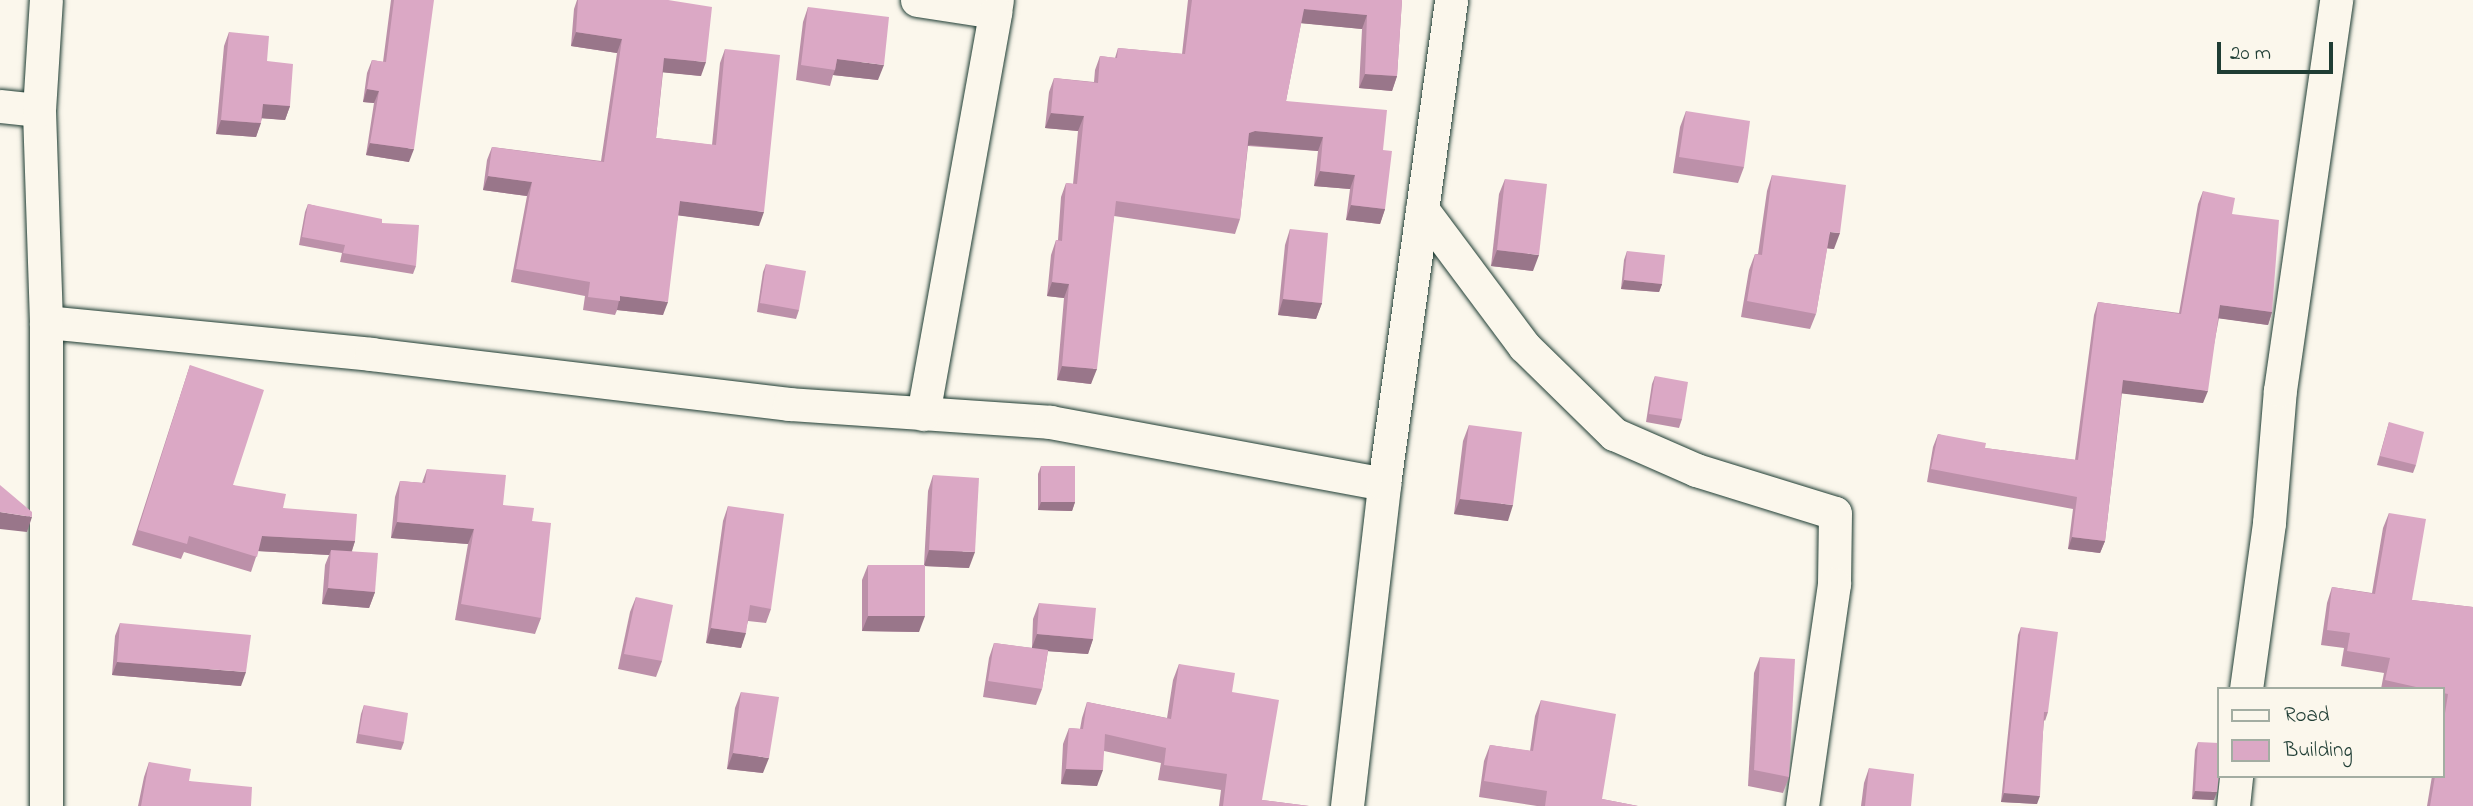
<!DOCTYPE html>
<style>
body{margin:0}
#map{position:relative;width:2473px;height:806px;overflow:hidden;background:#fbf7ec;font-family:"Indie Flower",sans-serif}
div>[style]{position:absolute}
.roads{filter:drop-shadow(0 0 2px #1f3d34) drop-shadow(0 0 2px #1f3d34)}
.minor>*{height:33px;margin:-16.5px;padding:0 16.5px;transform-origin:16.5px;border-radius:16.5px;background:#fbf7ec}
.wall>*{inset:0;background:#bc90a9}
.shaded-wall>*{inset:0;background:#99768a}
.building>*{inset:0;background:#dba8c5}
span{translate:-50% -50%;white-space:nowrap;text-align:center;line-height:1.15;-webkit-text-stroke:5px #fbf7ec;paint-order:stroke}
.legend{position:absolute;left:2217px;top:687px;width:228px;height:91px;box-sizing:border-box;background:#fbf7ec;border:2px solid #a3ada2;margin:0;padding:9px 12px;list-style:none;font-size:21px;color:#1f3d34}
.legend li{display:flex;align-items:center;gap:14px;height:35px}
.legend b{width:35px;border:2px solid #a3ada2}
.scale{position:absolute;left:2217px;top:42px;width:116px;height:32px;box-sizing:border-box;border:4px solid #1f3d34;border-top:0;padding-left:9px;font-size:21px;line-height:24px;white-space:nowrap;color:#1f3d34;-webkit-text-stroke:5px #fbf7ec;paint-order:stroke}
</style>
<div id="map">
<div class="roads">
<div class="minor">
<i style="left:917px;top:0;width:79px;rotate:8.7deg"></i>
<i style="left:995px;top:12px;width:12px;rotate:-81deg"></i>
<i style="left:0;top:106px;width:39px;rotate:6deg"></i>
<i style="left:1422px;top:209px;width:171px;rotate:53.3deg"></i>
<i style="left:1524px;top:346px;width:126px;rotate:44.4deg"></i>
<i style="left:1614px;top:434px;width:90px;rotate:23.7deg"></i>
<i style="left:1696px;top:470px;width:145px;rotate:17.2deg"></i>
<i style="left:1835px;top:513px;width:71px;rotate:90.8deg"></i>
<i style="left:1834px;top:584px;width:224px;rotate:98.2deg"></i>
<i style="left:46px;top:322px;width:327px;rotate:5.6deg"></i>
<i style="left:371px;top:354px;width:421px;rotate:6.8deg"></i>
<i style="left:789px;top:404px;width:262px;rotate:3.9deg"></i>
<i style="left:1050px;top:422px;width:340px;rotate:10.5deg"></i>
<i style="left:923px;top:414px;width:408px;rotate:-79.8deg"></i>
<i style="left:2246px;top:689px;width:168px;rotate:-82.1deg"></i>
<i style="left:2269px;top:523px;width:133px;rotate:-85.3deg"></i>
<i style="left:2280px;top:390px;width:394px;rotate:-81.8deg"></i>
<i style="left:46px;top:806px;width:484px;rotate:-90deg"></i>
<i style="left:46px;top:322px;width:212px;rotate:-91.9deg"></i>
<i style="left:39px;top:110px;width:110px;rotate:-86.4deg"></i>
<i style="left:1347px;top:806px;width:324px;rotate:-83.4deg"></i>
<i style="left:1384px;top:484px;width:489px;rotate:-82.1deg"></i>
<i style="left:2233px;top:806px;width:30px;rotate:-84deg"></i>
</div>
</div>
<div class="wall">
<i style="clip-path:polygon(391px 0,394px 0,409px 162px,366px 155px,374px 103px,363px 102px,367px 73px,372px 60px,383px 62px)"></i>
<i style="clip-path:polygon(577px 0,668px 0,701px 76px,663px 72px,656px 138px,712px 145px,720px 63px,725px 49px,759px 226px,678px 215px,663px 315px,617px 310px,615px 315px,583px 310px,585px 296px,511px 282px,527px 196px,483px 190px,487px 160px,492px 147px,601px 161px,617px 53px,571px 46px,574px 9px)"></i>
<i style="clip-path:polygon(1188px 0,1402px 0,1397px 76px,1392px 91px,1359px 88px,1362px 29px,1301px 23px,1286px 101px,1383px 150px,1385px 209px,1380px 224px,1346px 220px,1350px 189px,1314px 186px,1318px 151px,1248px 146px,1240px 219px,1235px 234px,1114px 216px,1091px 384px,1057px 380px,1064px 298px,1047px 296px,1051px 255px,1056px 240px,1058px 240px,1061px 197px,1066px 183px,1073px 184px,1078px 131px,1045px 128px,1049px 92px,1054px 78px,1094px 82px,1095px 70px,1100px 56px,1115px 58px,1118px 48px,1182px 54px)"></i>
<i style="clip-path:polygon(808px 7px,878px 80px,833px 75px,830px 86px,796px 80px,803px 22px)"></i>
<i style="clip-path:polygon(229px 32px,267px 61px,290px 106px,285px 120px,262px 118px,256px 137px,216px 134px,224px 46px)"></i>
<i style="clip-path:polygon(1686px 111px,1744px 167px,1738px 183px,1673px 173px,1680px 127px)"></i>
<i style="clip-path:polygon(1772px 175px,1834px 249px,1827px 248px,1816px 314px,1810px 329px,1741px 317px,1749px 270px,1755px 254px,1758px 254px,1767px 191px)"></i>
<i style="clip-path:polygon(1505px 179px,1533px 271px,1491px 266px,1499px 194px)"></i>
<i style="clip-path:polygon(2203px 191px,2232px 214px,2272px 312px,2268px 325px,2219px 318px,2203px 403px,2122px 393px,2105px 541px,2100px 553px,2068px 549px,2073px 509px,1927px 482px,1933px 447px,1938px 434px,1985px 448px,2075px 460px,2094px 315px,2098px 302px,2179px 313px,2198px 204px)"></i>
<i style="clip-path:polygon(308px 204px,382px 223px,416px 266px,413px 274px,340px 262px,342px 253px,299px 245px,305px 212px)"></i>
<i style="clip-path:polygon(1290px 229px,1322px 303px,1316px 319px,1278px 315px,1285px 245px)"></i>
<i style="clip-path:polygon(1627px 251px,1662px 284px,1659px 292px,1621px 289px,1624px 260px)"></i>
<i style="clip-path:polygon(766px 264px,799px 310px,796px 319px,757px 312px,763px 272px)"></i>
<i style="clip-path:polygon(190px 365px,233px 485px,355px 541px,352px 551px,375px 592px,369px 608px,322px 604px,325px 565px,329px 555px,258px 551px,251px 572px,184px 552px,181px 559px,132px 545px)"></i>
<i style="clip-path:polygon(1655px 376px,1682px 419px,1679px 428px,1646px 422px,1652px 384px)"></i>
<i style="clip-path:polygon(2389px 422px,2416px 465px,2413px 473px,2377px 465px)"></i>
<i style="clip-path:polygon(1469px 425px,1508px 521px,1454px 514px,1463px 441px)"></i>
<i style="clip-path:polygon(1041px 466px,1075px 502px,1072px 511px,1038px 510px,1038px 474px)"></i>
<i style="clip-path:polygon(427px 469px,503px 505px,532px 521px,541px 618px,535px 634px,455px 620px,468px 544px,391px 538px,395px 497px,400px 481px,422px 483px)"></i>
<i style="clip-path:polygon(933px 475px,969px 568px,925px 566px,919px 632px,862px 631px,862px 580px,868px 565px,924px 565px,928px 491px)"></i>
<i style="clip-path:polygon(728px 506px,771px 609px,766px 623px,748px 621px,741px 648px,706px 643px,723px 521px)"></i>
<i style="clip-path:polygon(2389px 513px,2412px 600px,2473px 607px,2473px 806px,2427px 806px,2432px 776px,2443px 776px,2443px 689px,2381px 689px,2384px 673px,2341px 666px,2344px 648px,2321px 645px,2327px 603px,2332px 587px,2372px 593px,2383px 528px)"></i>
<i style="clip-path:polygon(636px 597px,662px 661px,656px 677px,618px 669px,630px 612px)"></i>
<i style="clip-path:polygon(1039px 603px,1093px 639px,1088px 654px,1048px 651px,1042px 689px,1036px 705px,983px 697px,989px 658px,994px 643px,1032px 648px,1033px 619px)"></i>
<i style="clip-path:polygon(120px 623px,241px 686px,112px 675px,115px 636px)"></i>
<i style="clip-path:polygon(2021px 627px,2048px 712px,2045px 721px,2044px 720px,2037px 804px,2001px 802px,2018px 635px)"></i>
<i style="clip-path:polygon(1760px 657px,1789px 777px,1783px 793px,1748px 786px,1754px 673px)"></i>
<i style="clip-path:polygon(1179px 664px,1232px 692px,1262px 800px,1309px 806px,1219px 806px,1221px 790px,1158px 780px,1161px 763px,1104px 751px,1097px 786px,1061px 784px,1063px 744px,1069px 728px,1080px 729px,1082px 718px,1087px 702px,1167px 718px,1173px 680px)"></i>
<i style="clip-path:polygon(741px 692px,763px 773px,727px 769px,735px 708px)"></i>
<i style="clip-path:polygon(1541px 700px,1602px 799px,1638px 806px,1537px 806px,1479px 797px,1484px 761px,1490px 745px,1530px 751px,1535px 716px)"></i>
<i style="clip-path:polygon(364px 705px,404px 742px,401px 750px,356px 743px,361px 714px)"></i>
<i style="clip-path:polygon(2198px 742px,2214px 800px,2192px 799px,2195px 750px)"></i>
<i style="clip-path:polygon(149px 762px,189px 781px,251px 806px,138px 806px,144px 777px)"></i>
<i style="clip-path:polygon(1869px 768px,1911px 806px,1861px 806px,1864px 783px)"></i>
</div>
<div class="shaded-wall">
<i style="clip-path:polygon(1304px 9px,1367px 15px,1362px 29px,1299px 23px)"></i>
<i style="clip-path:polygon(576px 32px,622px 39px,617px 53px,571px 46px)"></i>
<i style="clip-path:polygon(664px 58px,706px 62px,701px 76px,659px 72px)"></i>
<i style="clip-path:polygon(837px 59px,884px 65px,878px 80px,833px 75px,835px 70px)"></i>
<i style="clip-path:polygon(1365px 74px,1397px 76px,1392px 91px,1359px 88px)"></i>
<i style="clip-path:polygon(367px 89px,379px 91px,374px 103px,363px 102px)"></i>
<i style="clip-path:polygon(263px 104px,290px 106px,285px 120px,258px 118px)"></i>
<i style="clip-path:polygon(1051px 113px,1084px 116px,1078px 131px,1045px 128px)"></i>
<i style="clip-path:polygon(221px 120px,261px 123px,256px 137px,216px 134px)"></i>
<i style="clip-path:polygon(1255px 131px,1323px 137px,1318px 151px,1250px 145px,1244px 147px,1249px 133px)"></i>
<i style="clip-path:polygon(370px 143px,414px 149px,409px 162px,366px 155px)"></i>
<i style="clip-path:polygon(1320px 171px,1355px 175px,1350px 189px,1314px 186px)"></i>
<i style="clip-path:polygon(488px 176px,532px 182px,527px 196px,483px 190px)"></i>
<i style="clip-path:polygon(680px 201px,764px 212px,759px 226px,675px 215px)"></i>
<i style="clip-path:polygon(1351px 205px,1385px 209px,1380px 224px,1346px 220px)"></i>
<i style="clip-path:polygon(1830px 232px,1840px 233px,1834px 249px,1824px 248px)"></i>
<i style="clip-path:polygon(1497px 250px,1539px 255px,1533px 271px,1491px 266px)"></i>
<i style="clip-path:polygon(1624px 280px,1662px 284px,1659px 292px,1621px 289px)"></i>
<i style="clip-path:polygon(1052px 282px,1069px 284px,1064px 298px,1047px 296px)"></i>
<i style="clip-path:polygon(620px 296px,668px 302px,663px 315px,617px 310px)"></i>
<i style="clip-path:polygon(1283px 299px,1322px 303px,1316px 319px,1278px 315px)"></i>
<i style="clip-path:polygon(2220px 305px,2272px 312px,2268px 325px,2216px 318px)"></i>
<i style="clip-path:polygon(1062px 366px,1097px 369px,1091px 384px,1057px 380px)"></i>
<i style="clip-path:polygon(2123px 380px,2208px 391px,2203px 403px,2118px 393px)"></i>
<i style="clip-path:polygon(1460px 499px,1513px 505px,1508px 521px,1454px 514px)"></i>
<i style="clip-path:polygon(1041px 502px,1075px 502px,1072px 511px,1038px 510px)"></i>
<i style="clip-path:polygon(0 512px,32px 517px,27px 532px,0 529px)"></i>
<i style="clip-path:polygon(397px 522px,474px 529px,468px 544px,391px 538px)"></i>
<i style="clip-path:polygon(262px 536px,355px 541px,350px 556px,331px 550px,329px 555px,257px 551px)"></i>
<i style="clip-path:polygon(2072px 537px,2105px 541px,2100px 553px,2068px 549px)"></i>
<i style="clip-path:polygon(929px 550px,975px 552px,969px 568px,924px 566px)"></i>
<i style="clip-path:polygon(328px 588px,375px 592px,369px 608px,322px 604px)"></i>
<i style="clip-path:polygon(868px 616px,925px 616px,919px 632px,862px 631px)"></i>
<i style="clip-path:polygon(711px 628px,746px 633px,741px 648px,706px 643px)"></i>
<i style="clip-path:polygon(1037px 634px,1093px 639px,1088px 654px,1031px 650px)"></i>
<i style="clip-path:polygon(117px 662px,246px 672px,241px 686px,112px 675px)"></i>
<i style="clip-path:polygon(733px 753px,769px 758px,763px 773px,727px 769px)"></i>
<i style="clip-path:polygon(1066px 769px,1103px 770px,1097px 786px,1061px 784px)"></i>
<i style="clip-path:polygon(2195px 791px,2217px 792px,2214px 800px,2192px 799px)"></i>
<i style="clip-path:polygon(2004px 793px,2040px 796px,2037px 804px,2001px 802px)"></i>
</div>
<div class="building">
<i style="clip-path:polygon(394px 0,434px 0,414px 149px,370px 143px,379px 91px,367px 89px,372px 60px,386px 62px)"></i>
<i style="clip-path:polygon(578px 0,668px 0,712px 7px,706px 62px,664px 58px,656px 138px,716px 145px,725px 49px,780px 55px,764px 212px,680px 201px,668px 302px,620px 296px,620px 301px,588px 297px,590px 282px,516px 269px,532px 182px,488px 176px,492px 147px,604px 162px,622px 39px,576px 32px)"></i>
<i style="clip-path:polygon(1192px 0,1402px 0,1397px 76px,1365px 74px,1367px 15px,1304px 9px,1286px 101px,1387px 110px,1383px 150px,1392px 151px,1385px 209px,1351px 205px,1355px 175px,1320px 171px,1323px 137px,1255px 131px,1249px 133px,1240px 219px,1116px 201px,1097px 369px,1062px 366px,1069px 284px,1052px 282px,1056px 240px,1062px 241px,1066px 183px,1077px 184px,1084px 116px,1051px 113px,1054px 78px,1098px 83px,1100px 56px,1117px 58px,1118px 48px,1185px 54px)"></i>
<i style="clip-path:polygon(808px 7px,889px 17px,884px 65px,837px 59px,835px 70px,801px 65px)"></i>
<i style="clip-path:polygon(229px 32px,269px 36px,267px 61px,293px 64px,290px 106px,263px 104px,261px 123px,221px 120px)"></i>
<i style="clip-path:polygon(1686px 111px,1750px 121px,1744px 167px,1679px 157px)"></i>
<i style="clip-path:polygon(1772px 175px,1846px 185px,1840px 233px,1830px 232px,1816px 314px,1747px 301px,1755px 254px,1762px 255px)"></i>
<i style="clip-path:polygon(1505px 179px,1547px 184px,1539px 255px,1497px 250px)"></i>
<i style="clip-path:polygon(2203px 191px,2235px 198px,2232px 214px,2279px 220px,2272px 312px,2220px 305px,2208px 391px,2123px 380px,2105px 541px,2072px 537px,2077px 497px,1931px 469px,1938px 434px,1986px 443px,1985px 448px,2078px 460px,2098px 302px,2181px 314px)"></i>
<i style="clip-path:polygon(308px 204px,382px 219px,382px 223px,419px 225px,416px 266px,343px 253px,345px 245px,302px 237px)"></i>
<i style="clip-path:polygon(1290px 229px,1328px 233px,1322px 303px,1283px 299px)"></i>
<i style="clip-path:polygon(1627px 251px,1665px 255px,1662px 284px,1624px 280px)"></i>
<i style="clip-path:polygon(766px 264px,806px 271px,799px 310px,760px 303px)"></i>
<i style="clip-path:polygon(190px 365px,264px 390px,233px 485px,286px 494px,283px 508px,357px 514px,355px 541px,262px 536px,257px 557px,189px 536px,187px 544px,138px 530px)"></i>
<i style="clip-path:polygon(1655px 376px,1688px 382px,1682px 419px,1649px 414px)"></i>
<i style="clip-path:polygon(2389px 422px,2424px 432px,2416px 465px,2380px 456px)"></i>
<i style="clip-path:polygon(1469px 425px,1522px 432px,1513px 505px,1460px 499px)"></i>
<i style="clip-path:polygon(1041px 466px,1075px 466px,1075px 502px,1041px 502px)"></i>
<i style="clip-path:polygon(427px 469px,506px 475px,503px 505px,534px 508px,532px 521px,551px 523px,541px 618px,461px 604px,474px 529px,397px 522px,400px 481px,425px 483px)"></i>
<i style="clip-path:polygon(933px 475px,979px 478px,975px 552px,929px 550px)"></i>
<i style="clip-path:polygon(0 485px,32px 512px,32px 517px,0 512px)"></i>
<i style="clip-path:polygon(728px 506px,784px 514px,771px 609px,750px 605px,746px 633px,711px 628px)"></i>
<i style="clip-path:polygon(2389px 513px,2426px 519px,2412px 600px,2473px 607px,2473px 806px,2430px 806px,2435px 776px,2443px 776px,2443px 726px,2448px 694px,2443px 693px,2443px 689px,2425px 689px,2385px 680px,2390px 658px,2347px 651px,2350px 633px,2327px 630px,2332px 587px,2375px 594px)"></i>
<i style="clip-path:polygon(331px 550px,378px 553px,375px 592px,328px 588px)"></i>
<i style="clip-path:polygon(868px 565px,925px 565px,925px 616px,868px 616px)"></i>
<i style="clip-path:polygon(636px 597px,673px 605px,662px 661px,624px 654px)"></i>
<i style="clip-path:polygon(1039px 603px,1096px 608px,1093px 639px,1037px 634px)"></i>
<i style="clip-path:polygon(120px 623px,251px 635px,246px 672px,117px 662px)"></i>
<i style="clip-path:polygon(2021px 627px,2058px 632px,2048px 712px,2044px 712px,2040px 796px,2004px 793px)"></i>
<i style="clip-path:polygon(994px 643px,1048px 650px,1042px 689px,988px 681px)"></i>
<i style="clip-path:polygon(1760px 657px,1795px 659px,1789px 777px,1754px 770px)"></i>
<i style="clip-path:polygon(1179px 664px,1235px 673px,1232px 692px,1279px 700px,1262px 800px,1309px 806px,1223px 806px,1227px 774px,1164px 765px,1166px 748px,1105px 734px,1103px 770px,1066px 769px,1069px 728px,1083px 729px,1087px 702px,1171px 719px)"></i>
<i style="clip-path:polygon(741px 692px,779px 697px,769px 758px,733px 753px)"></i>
<i style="clip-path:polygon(1541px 700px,1616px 714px,1602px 799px,1638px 806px,1545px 806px,1547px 791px,1484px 781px,1490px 745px,1533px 751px)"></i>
<i style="clip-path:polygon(364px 705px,408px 713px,404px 742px,359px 734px)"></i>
<i style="clip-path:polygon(2198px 742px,2219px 743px,2219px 773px,2217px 792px,2195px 791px)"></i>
<i style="clip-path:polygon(149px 762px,191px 769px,189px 781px,252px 787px,251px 806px,141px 806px)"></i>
<i style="clip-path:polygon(1869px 768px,1914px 774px,1911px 806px,1865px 806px)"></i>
</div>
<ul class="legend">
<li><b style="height:9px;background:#fbf7ec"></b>Road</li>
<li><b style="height:19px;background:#dba8c5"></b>Building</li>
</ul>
<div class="scale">20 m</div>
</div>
